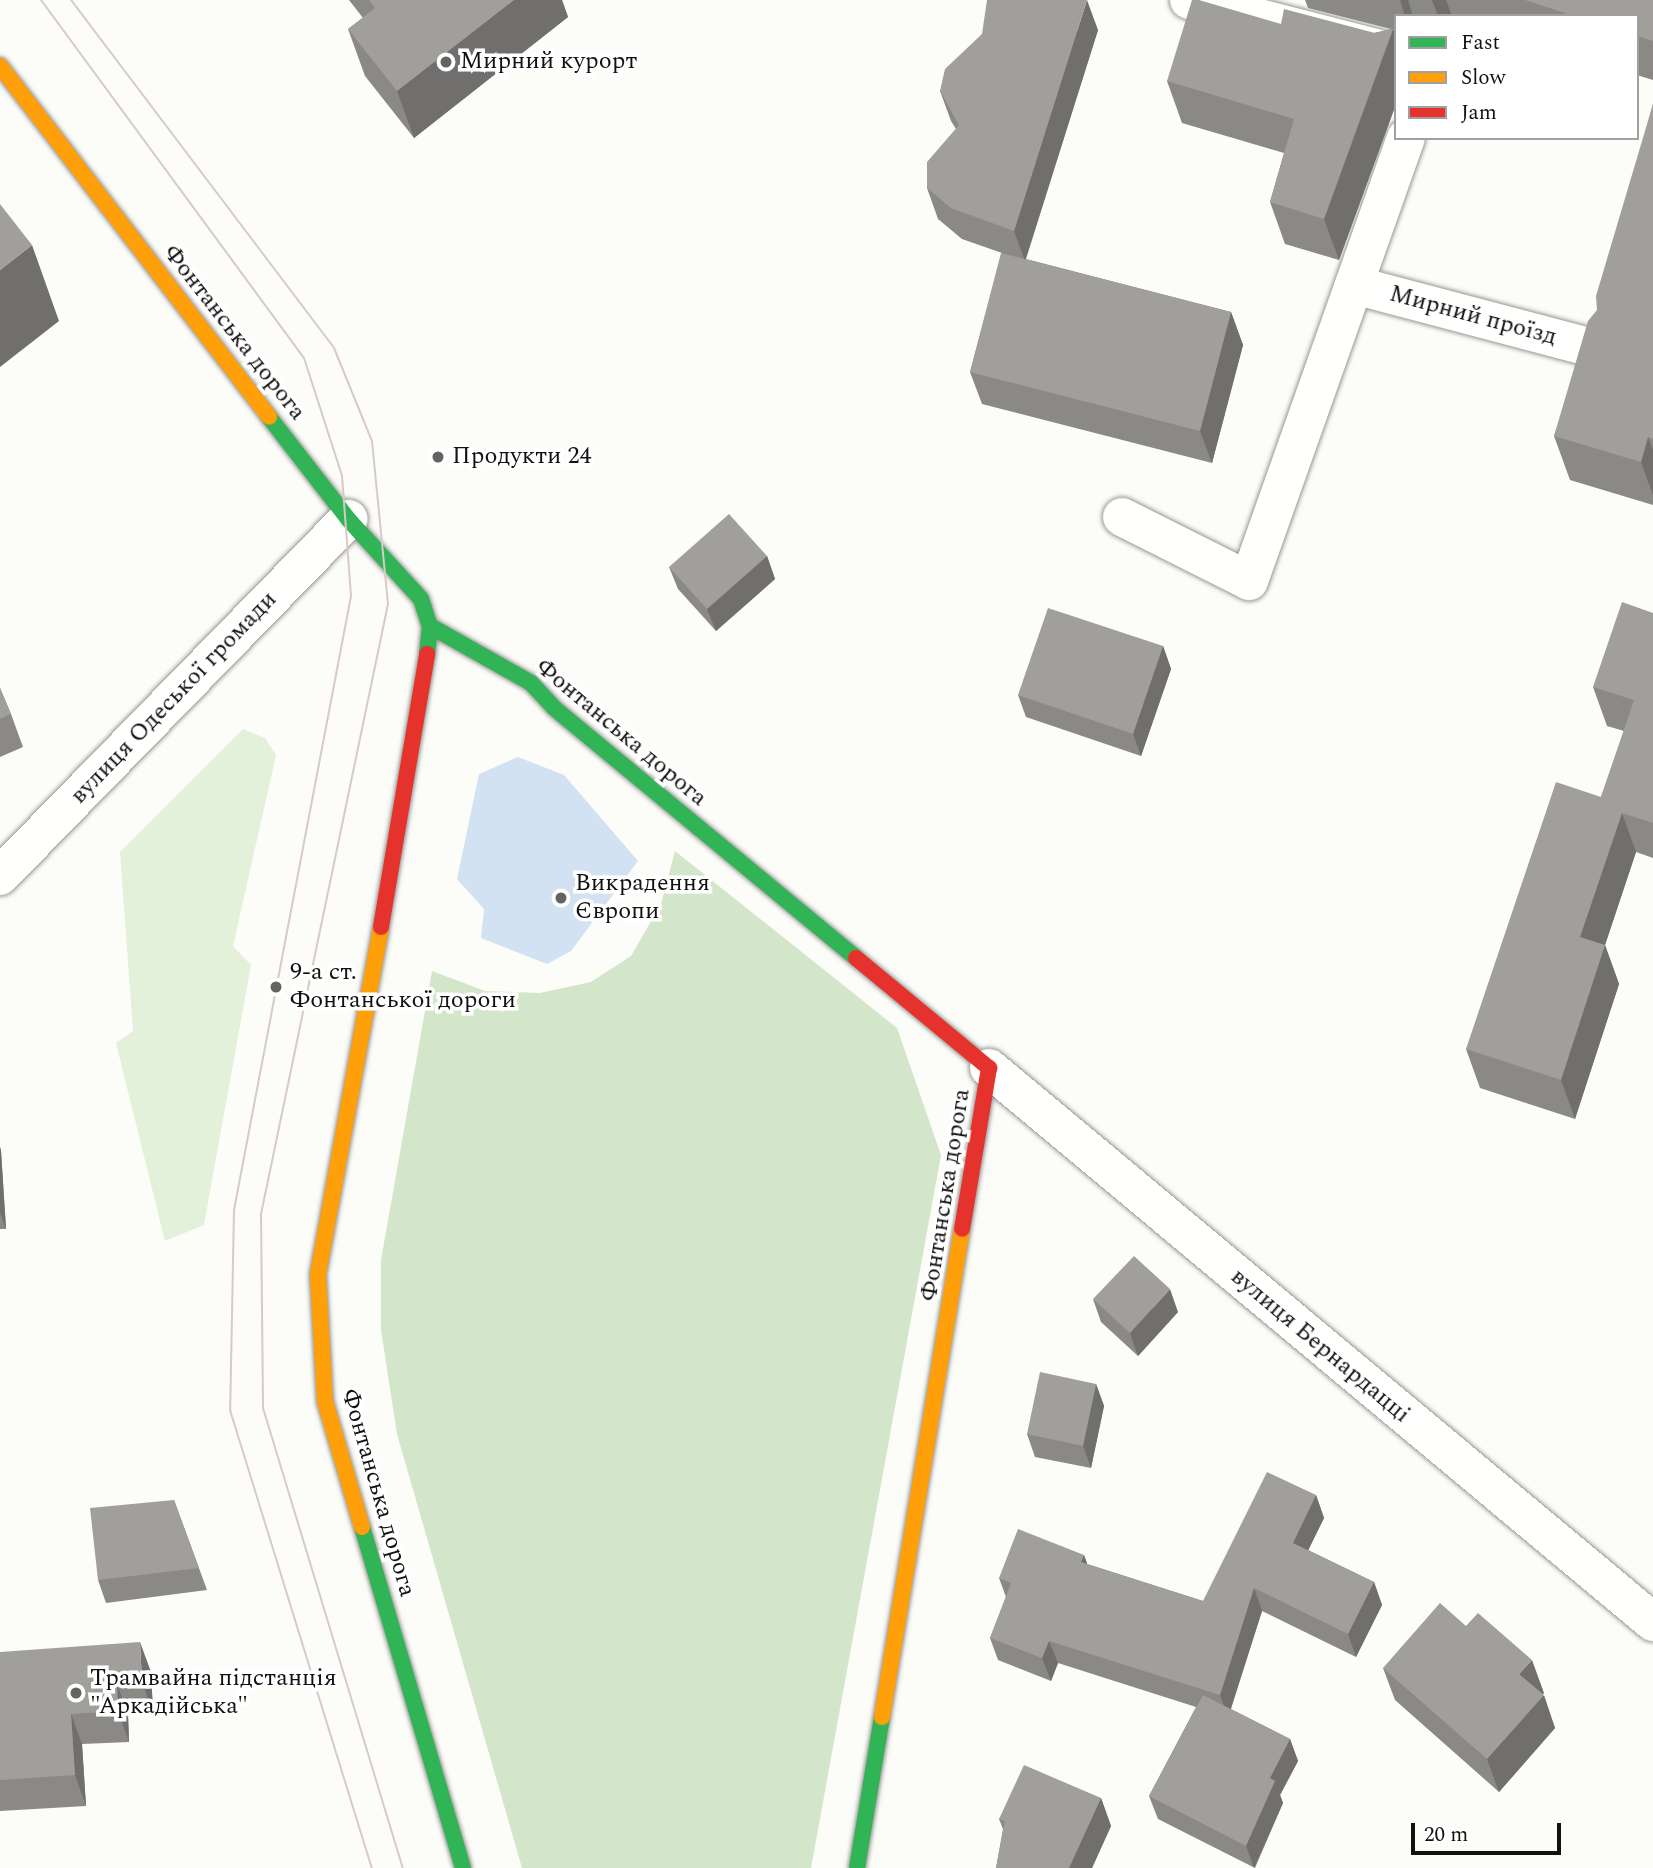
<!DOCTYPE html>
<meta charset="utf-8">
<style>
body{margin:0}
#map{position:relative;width:1653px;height:1868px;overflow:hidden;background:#fcfcf8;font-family:Spectral,serif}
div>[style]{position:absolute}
.green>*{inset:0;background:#e3f0da}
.forest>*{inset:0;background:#d3e6c9}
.water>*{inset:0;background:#d2e2f2}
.roads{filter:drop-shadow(0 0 2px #979795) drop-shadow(0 0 2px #979795)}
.street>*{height:38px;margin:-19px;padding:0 19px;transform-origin:19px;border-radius:19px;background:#fffffe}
.fast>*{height:16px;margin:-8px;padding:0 8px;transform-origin:8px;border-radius:8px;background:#30b455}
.slow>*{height:16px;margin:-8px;padding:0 8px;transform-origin:8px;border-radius:8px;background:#ff9f0a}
.jam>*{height:16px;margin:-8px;padding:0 8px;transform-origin:8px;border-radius:8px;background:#e5322d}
.tram>*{height:2px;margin:-1px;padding:0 1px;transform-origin:1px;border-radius:1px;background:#d7cac8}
.wall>*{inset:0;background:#8a8986}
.shaded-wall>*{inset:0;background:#706f6d}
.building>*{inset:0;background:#a09f9c}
.dots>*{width:19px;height:19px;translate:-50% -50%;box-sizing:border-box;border:4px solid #fff;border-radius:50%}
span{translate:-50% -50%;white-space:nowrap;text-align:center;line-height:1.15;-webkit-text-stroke:7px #fff;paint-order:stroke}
.poi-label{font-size:24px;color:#111}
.left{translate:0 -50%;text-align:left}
.street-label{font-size:24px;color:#111}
.legend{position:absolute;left:1394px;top:14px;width:245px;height:126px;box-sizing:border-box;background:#fff;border:2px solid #a0a0a0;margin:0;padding:9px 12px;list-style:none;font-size:21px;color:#111}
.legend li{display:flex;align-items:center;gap:14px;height:35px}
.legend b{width:35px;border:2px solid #a0a0a0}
.scale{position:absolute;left:1411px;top:1823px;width:150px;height:32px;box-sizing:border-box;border:4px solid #111;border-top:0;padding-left:9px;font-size:21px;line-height:24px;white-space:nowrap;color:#111;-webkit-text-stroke:5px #fff;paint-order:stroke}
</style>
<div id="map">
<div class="green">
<i style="clip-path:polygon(243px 729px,265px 738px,276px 755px,233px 946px,251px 965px,204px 1225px,165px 1241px,116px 1043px,133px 1031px,120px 852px)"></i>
</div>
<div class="forest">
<i style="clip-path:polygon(675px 851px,897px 1028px,941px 1155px,811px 1868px,522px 1868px,397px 1434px,381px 1330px,381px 1260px,432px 971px,485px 991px,540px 993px,591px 982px,631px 956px,661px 904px)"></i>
</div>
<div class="water">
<i style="clip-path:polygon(518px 757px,564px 775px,638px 861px,571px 951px,547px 964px,481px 938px,484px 909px,457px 879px,479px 774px)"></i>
</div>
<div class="roads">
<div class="street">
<i style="left:1189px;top:0;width:214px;rotate:14.4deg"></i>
<i style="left:1354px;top:285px;width:246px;rotate:14.8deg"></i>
<i style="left:1122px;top:517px;width:142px;rotate:26.7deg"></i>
<i style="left:1249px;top:581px;width:470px;rotate:-70.5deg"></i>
<i style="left:0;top:876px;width:499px;rotate:-45.7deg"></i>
<i style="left:989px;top:1068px;width:865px;rotate:39.84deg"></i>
</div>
<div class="fast">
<i style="left:269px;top:417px;width:129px;rotate:52.2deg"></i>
<i style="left:348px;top:519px;width:108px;rotate:47.6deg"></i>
<i style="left:421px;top:599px;width:28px;rotate:72deg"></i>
<i style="left:430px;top:626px;width:28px;rotate:96deg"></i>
<i style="left:430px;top:626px;width:116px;rotate:29.4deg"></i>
<i style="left:531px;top:683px;width:34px;rotate:47deg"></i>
<i style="left:554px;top:708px;width:392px;rotate:39.6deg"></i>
<i style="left:362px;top:1527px;width:356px;rotate:73.5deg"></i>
<i style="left:857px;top:1868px;width:153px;rotate:-80.6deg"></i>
</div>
<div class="slow">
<i style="left:0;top:66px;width:442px;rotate:52.5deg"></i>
<i style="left:362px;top:1527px;width:131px;rotate:-106.4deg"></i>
<i style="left:325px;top:1401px;width:127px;rotate:-93.2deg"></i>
<i style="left:318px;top:1274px;width:353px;rotate:-79.7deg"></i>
<i style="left:882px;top:1717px;width:495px;rotate:-80.7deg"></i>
</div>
<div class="jam">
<i style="left:381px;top:927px;width:277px;rotate:-80.4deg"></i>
<i style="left:856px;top:958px;width:173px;rotate:39.6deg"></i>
<i style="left:989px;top:1068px;width:163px;rotate:99.5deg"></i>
</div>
</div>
<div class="tram">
<i style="left:41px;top:0;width:444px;rotate:53.7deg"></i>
<i style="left:304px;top:358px;width:124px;rotate:72.1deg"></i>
<i style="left:342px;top:476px;width:120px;rotate:85.7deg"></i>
<i style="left:351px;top:596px;width:625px;rotate:100.79deg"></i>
<i style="left:234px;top:1210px;width:200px;rotate:91.1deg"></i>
<i style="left:230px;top:1410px;width:480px;rotate:72.8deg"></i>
<i style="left:71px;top:0;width:436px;rotate:52.9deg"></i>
<i style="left:334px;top:348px;width:100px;rotate:67.8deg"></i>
<i style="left:372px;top:441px;width:164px;rotate:84.4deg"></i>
<i style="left:388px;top:604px;width:623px;rotate:101.76deg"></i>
<i style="left:261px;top:1214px;width:194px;rotate:89.4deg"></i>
<i style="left:263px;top:1408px;width:481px;rotate:73.1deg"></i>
</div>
<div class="wall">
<i style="clip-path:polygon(349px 0,562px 0,568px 17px,414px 138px,365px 76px,348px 29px,363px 18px)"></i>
<i style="clip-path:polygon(1305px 0,1653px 0,1653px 80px,1637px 75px,1637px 16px,1396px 16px,1396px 30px,1393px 30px,1396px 37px,1396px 104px,1339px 260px,1285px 244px,1270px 202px,1284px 153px,1182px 123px,1167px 81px,1391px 29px,1308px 8px)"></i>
<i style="clip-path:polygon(1098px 30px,1026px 259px,1231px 312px,1243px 345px,1212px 463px,982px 404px,970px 372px,1002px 253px,962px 239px,938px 219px,927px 188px,956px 129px,951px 121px,940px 91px,982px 34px)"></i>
<i style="clip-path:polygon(1653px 104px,1653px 505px,1570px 480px,1554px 436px,1597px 310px)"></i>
<i style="clip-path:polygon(767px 556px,775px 579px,716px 631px,678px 589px,669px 567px)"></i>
<i style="clip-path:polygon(1653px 613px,1653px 858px,1636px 852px,1605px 945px,1619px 984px,1575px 1119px,1480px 1088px,1466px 1049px,1601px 797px,1624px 731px,1607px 726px,1593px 687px)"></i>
<i style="clip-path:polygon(1163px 646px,1171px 669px,1141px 756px,1026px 717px,1018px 695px)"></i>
<i style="clip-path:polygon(0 688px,11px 714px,23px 747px,0 757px)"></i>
<i style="clip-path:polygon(0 1147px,1px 1151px,6px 1229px,0 1229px)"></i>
<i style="clip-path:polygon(1093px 1299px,1178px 1312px,1138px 1356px,1101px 1322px)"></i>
<i style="clip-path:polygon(1096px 1384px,1104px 1406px,1091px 1468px,1035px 1457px,1027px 1434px)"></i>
<i style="clip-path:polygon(1316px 1495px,1324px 1518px,1308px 1550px,1374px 1582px,1382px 1605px,1356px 1657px,1262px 1611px,1231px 1709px,1290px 1739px,1298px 1761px,1280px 1795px,1283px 1803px,1255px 1868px,1158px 1819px,1149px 1796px,1196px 1707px,1058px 1663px,1051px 1681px,998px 1660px,990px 1638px,1006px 1597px,999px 1578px,1084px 1555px,1087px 1564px,1203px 1601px)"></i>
<i style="clip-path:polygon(174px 1500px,207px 1590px,106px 1603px,98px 1580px)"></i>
<i style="clip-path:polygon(0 1652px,151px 1672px,153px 1712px,128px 1714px,129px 1742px,82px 1744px,86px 1806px,0 1811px)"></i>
<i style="clip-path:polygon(1383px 1668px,1544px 1693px,1542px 1694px,1555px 1728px,1499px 1792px,1395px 1700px)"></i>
<i style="clip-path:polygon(1101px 1798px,1111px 1826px,1092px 1868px,996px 1868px,1003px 1829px,999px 1819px)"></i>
</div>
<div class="shaded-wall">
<i style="clip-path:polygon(514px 0,562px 0,568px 17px,414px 138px,397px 91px)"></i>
<i style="clip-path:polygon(1087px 0,1098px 30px,1025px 261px,1014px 231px)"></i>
<i style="clip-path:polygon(1400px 0,1408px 0,1413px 16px,1405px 16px)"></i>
<i style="clip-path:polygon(1432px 0,1446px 0,1452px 16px,1438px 16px)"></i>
<i style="clip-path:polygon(1393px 29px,1396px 37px,1396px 104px,1339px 260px,1324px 219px)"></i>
<i style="clip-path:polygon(32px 245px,59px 321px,0 367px,0 270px)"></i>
<i style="clip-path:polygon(1231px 312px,1243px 345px,1212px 463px,1200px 431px)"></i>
<i style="clip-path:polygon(1648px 437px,1653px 450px,1653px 495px,1641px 462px)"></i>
<i style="clip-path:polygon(767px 556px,775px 579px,716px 631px,707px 609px)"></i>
<i style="clip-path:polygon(1163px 646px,1171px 669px,1141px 756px,1133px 734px)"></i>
<i style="clip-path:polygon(1622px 813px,1636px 852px,1605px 945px,1619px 984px,1575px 1119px,1561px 1080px,1580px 937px)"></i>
<i style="clip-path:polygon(0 1147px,1px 1151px,6px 1229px,0 1212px)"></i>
<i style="clip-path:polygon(1170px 1289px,1178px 1312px,1138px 1356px,1130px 1333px)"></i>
<i style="clip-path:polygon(1096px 1384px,1104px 1406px,1091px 1468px,1083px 1446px)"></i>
<i style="clip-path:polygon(1316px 1495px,1324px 1518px,1301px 1565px,1293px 1543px)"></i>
<i style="clip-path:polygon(1084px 1555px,1092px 1577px,1081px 1562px)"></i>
<i style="clip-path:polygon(1374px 1582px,1382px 1605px,1356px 1657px,1348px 1634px)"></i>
<i style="clip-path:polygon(1254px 1588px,1262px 1611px,1228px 1717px,1220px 1695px)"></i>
<i style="clip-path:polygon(1049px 1641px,1058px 1663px,1051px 1681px,1042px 1658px)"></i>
<i style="clip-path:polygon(140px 1642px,151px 1672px,153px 1712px,142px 1682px)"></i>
<i style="clip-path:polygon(1532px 1660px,1544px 1693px,1531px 1706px,1519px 1674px)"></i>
<i style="clip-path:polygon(117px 1684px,128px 1714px,129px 1742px,118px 1711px)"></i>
<i style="clip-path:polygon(1544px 1695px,1555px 1728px,1499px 1792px,1487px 1759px)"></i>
<i style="clip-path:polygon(71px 1714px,82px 1744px,86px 1806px,75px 1775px)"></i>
<i style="clip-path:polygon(1290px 1739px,1298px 1761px,1280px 1795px,1283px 1803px,1254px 1868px,1246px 1846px,1270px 1778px)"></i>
<i style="clip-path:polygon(1101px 1798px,1111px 1826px,1092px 1868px,1069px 1868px)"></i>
</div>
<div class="building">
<i style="clip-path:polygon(369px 0,514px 0,397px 91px,348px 29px,375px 8px)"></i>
<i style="clip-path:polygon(987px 0,1087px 0,1014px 231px,951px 208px,927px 188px,927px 162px,959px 125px,940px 91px,945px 69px,982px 34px)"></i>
<i style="clip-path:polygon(1192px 0,1199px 0,1281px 24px,1284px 9px,1375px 33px,1393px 29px,1324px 219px,1270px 202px,1294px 119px,1167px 81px)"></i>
<i style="clip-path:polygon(1525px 0,1653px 0,1653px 41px,1637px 36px,1637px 16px,1574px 16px)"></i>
<i style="clip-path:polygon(1653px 104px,1653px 439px,1648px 437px,1641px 462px,1554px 436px,1588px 321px,1597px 310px,1596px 296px)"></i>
<i style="clip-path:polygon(0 204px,32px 245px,0 270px)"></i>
<i style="clip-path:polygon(1001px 253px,1231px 312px,1200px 431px,970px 372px)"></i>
<i style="clip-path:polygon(729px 514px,767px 556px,707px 609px,669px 567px)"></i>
<i style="clip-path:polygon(1622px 602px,1653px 613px,1653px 823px,1622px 813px,1580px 937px,1605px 945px,1561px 1080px,1466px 1049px,1556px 782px,1601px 797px,1634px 700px,1593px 687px)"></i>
<i style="clip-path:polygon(1048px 608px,1163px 646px,1133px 734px,1018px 695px)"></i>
<i style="clip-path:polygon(0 688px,11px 714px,0 719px)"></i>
<i style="clip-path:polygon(1134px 1256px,1170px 1289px,1130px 1333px,1093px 1299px)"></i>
<i style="clip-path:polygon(1040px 1372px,1096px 1384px,1083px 1446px,1027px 1434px)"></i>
<i style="clip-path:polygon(1267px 1472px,1316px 1495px,1293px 1543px,1374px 1582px,1348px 1634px,1254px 1588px,1220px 1695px,1049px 1641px,1042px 1658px,990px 1638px,1011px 1583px,999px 1578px,1018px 1529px,1084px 1555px,1081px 1562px,1203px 1601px)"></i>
<i style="clip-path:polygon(174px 1500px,199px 1568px,98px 1580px,90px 1508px)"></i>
<i style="clip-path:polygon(1440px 1603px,1466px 1626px,1478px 1613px,1532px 1660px,1519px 1674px,1544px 1695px,1487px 1759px,1383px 1668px)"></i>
<i style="clip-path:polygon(140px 1642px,142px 1682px,117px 1684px,118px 1711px,71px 1714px,75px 1775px,0 1780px,0 1652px)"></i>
<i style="clip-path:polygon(1203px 1695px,1290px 1739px,1270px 1778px,1275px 1781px,1246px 1846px,1149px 1796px)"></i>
<i style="clip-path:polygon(1024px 1765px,1101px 1798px,1069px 1868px,996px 1868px,1005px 1821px,999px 1819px)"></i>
</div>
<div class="dots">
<i style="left:446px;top:62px;background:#636362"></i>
<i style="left:438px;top:457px;background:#636362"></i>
<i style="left:561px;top:898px;background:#636362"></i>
<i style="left:276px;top:987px;background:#636362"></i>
<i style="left:76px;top:1693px;background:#636362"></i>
</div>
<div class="poi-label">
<span class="left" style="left:460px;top:62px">Мирний курорт</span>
<span class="left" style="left:452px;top:457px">Продукти 24</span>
<span class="left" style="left:575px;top:898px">Викрадення<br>Європи</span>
<span class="left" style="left:290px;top:987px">9-а ст.<br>Фонтанської дороги</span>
<span class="left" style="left:90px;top:1693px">Трамвайна підстанція<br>"Аркадійська"</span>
</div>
<div class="street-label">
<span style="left:1473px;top:316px;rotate:15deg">Мирний проїзд</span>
<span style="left:234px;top:333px;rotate:52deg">Фонтанська дорога</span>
<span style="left:174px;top:698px;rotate:-46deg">вулиця Одеської громади</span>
<span style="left:621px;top:733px;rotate:40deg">Фонтанська дорога</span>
<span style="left:946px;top:1195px;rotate:-81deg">Фонтанська дорога</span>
<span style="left:1320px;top:1346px;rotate:40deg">вулиця Бернардацці</span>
<span style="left:378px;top:1493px;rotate:74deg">Фонтанська дорога</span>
</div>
<ul class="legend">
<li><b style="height:9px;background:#30b455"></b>Fast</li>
<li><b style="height:9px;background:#ff9f0a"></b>Slow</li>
<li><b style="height:9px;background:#e5322d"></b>Jam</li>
</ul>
<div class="scale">20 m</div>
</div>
